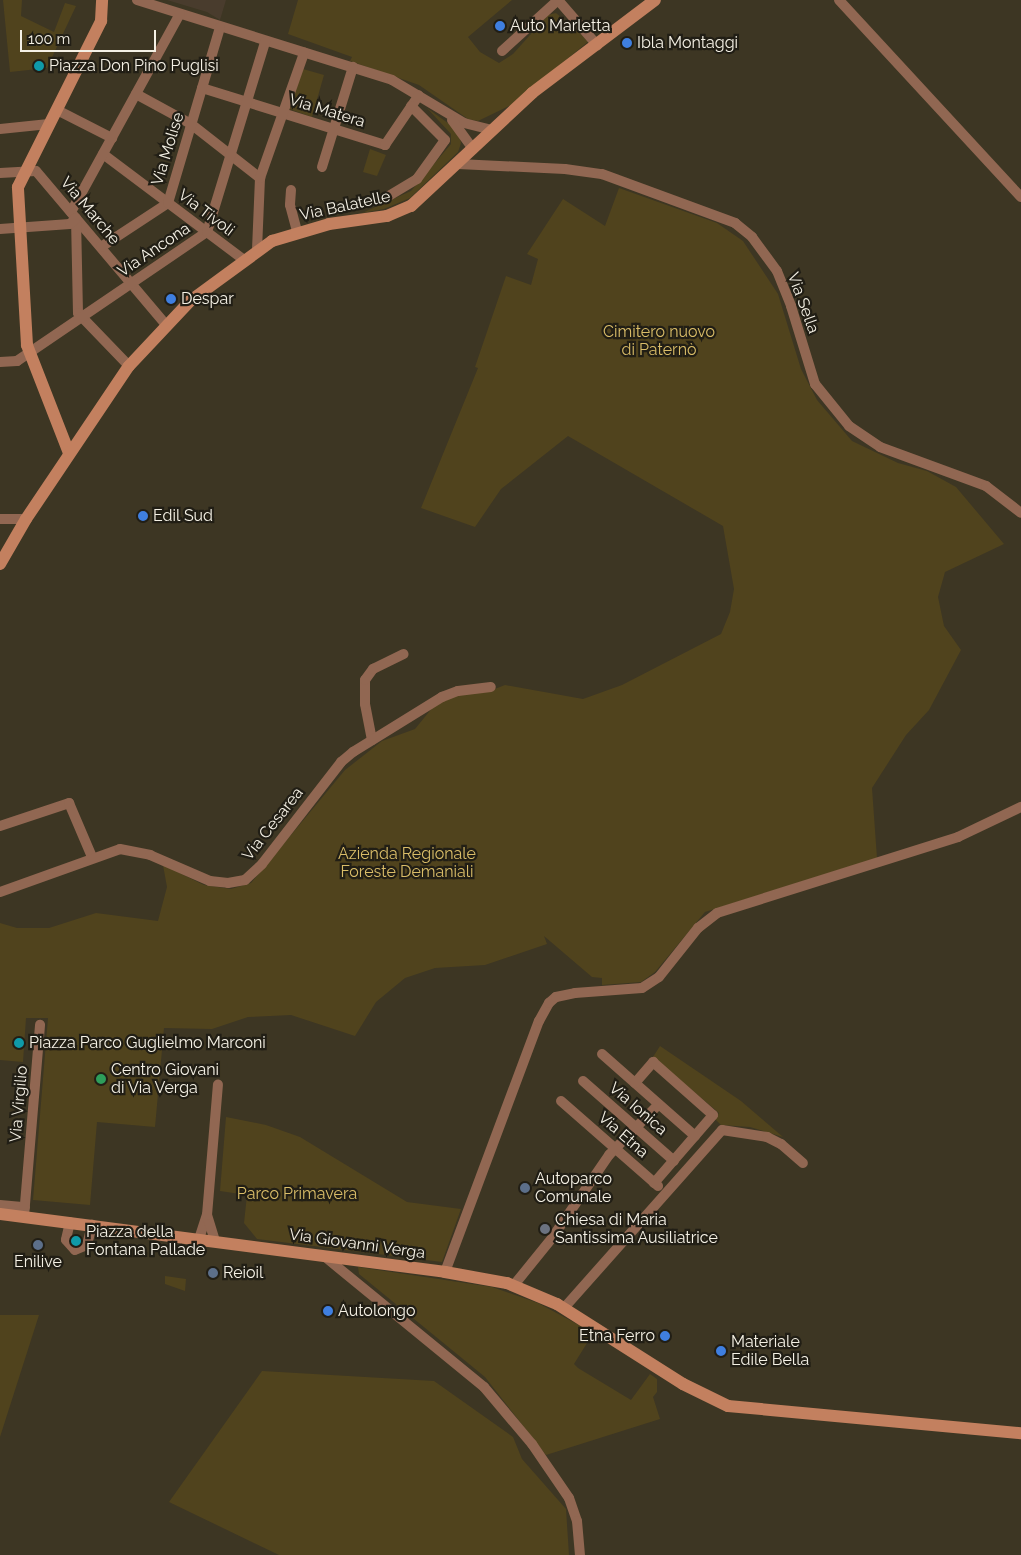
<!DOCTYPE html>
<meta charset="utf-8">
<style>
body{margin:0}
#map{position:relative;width:1021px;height:1555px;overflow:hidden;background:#3d3623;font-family:Raleway,sans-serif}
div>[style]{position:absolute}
.education>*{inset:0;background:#493c2d}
.green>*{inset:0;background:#50431d}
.street>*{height:10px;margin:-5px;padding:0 5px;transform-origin:5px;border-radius:5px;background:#916752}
.secondary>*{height:12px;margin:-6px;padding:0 6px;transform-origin:6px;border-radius:6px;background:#c3805f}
.dots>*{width:14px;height:14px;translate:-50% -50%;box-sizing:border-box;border:2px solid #211e15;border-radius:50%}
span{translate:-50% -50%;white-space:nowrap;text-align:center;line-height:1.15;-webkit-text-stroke:4.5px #211e15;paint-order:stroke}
.poi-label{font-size:16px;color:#f5f1e5}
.left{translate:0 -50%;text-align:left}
.right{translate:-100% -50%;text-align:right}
.street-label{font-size:16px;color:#f5f1e5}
.park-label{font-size:16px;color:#dabd68}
.scale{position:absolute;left:20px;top:30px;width:136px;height:22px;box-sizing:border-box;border:2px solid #f5f1e5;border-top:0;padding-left:6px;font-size:15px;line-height:18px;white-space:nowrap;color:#f5f1e5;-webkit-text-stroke:4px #211e15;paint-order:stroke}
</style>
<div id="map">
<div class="education">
<i style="clip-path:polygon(167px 0,226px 0,220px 20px,207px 12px)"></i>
</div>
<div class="green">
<i style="clip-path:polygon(3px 0,22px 0,21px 16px,54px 32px,65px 3px,76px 6px,47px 68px,10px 72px)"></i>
<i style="clip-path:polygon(298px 0,512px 0,468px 37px,480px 52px,499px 63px,513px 54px,548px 15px,556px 13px,589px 41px,511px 105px,478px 121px,468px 119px,419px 85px,350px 61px,352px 57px,288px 34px)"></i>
<i style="clip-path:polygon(303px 69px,324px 75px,312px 117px,289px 109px)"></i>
<i style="clip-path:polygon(427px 108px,459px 131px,461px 143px,458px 152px,410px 198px,384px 209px,362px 213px,411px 191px,451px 144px,451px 134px)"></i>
<i style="clip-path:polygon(370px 149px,386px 155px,377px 176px,363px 172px)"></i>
<i style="clip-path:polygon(619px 188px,717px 223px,743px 241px,778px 294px,801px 369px,817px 400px,852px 441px,898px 463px,927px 471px,956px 487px,1004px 544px,945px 572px,938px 597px,944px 626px,961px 650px,929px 710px,906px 735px,872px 788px,877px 858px,705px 912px,655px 972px,641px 982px,602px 985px,602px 978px,592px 977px,544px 936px,547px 944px,485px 965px,435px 968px,405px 978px,376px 1002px,355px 1036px,291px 1015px,248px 1017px,212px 1029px,164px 1028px,155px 1127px,97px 1122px,90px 1205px,33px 1200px,48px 1018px,26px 1018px,23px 1062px,0 1060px,0 923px,17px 928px,49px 928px,96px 913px,158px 921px,167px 887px,163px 865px,204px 885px,231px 889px,251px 883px,345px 770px,382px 741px,415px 729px,433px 707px,455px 695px,487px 692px,505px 685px,583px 699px,622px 685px,721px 634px,730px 612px,734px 589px,723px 526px,568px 436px,501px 489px,475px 527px,421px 508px,478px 368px,475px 367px,506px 276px,531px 285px,538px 259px,527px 254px,563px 199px,605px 226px)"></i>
<i style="clip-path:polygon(660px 1046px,741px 1101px,783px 1137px,750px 1127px,721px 1125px,715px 1119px,719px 1113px,653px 1057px)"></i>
<i style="clip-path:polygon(226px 1117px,266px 1125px,300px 1137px,407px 1202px,461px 1209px,442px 1262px,257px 1239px,244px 1223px,247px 1195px,220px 1191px)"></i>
<i style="clip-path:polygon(358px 1267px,492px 1287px,538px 1303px,590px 1331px,592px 1335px,574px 1364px,578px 1368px,631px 1400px,650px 1374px,657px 1379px,657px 1392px,653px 1397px,660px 1419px,546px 1455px,485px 1377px,359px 1274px)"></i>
<i style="clip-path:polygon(165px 1276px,186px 1279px,185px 1291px,165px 1284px)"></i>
<i style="clip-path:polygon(0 1315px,39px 1315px,0 1437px)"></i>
<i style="clip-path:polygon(262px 1371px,434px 1381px,513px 1437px,522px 1459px,566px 1509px,569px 1555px,279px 1555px,169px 1502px)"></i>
</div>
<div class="street">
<i style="left:137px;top:0;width:267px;rotate:17.4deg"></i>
<i style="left:392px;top:80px;width:84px;rotate:30.8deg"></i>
<i style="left:464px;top:123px;width:29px;rotate:14deg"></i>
<i style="left:558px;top:0;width:60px;rotate:49.1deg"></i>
<i style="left:839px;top:0;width:268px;rotate:47.3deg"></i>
<i style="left:502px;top:51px;width:76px;rotate:-42.3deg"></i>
<i style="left:202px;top:88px;width:192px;rotate:17.3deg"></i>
<i style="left:385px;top:145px;width:60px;rotate:-55.8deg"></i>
<i style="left:136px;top:94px;width:63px;rotate:28.6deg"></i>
<i style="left:191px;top:124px;width:88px;rotate:38deg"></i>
<i style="left:260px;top:178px;width:73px;rotate:92.4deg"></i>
<i style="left:57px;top:110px;width:62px;rotate:27deg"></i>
<i style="left:452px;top:120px;width:36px;rotate:54deg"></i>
<i style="left:0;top:129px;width:49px;rotate:-5.8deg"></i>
<i style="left:103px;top:154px;width:176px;rotate:36.9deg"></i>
<i style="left:458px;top:164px;width:107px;rotate:2.7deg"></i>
<i style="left:565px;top:169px;width:37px;rotate:8deg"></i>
<i style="left:602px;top:174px;width:142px;rotate:20.2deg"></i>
<i style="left:735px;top:223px;width:22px;rotate:39deg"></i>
<i style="left:752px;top:237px;width:42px;rotate:53.7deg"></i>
<i style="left:777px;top:271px;width:38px;rotate:68deg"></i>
<i style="left:791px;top:306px;width:82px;rotate:72.9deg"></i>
<i style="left:815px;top:384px;width:54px;rotate:51deg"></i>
<i style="left:849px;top:426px;width:37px;rotate:34deg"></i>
<i style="left:880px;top:447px;width:113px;rotate:20.2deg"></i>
<i style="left:986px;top:486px;width:44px;rotate:37.6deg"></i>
<i style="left:322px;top:167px;width:105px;rotate:-72.8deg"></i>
<i style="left:0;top:173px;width:36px;rotate:-3deg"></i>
<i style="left:36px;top:171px;width:202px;rotate:49.8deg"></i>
<i style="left:260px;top:178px;width:133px;rotate:-70.6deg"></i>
<i style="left:291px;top:190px;width:15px;rotate:94deg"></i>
<i style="left:290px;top:205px;width:28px;rotate:75deg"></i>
<i style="left:387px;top:197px;width:35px;rotate:-31deg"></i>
<i style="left:417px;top:179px;width:48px;rotate:-54.3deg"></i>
<i style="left:445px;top:140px;width:48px;rotate:-135deg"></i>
<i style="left:71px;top:212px;width:226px;rotate:-61.2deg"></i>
<i style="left:76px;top:218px;width:95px;rotate:88.8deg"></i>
<i style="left:78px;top:313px;width:74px;rotate:46.1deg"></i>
<i style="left:0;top:229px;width:70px;rotate:-4.1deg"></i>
<i style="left:70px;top:224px;width:8px;rotate:-45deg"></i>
<i style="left:101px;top:247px;width:80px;rotate:-33.3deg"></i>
<i style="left:168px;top:203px;width:183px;rotate:-73.5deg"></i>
<i style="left:0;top:362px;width:17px;rotate:-3deg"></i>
<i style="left:17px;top:361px;width:230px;rotate:-34.2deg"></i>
<i style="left:207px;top:232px;width:199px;rotate:-73deg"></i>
<i style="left:0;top:519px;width:26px"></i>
<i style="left:372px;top:740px;width:37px;rotate:-101deg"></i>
<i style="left:365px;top:704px;width:24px;rotate:-90deg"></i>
<i style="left:365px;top:680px;width:14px;rotate:-54deg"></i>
<i style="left:373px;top:669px;width:34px;rotate:-26deg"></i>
<i style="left:0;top:826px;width:73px;rotate:-18.4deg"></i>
<i style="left:69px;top:803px;width:59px;rotate:66.9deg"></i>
<i style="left:0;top:892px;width:127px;rotate:-19.7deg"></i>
<i style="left:120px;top:849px;width:31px;rotate:11deg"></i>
<i style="left:150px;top:855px;width:65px;rotate:23.4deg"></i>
<i style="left:210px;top:881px;width:18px;rotate:6deg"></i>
<i style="left:228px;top:883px;width:17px;rotate:-10deg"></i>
<i style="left:245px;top:880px;width:23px;rotate:-43deg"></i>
<i style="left:262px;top:864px;width:129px;rotate:-52.2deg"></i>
<i style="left:341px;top:762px;width:16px;rotate:-40deg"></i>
<i style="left:353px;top:752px;width:105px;rotate:-31.7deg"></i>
<i style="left:442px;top:697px;width:17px;rotate:-21deg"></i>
<i style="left:458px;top:691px;width:33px;rotate:-7deg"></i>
<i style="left:602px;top:1054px;width:124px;rotate:41.4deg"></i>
<i style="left:583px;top:1081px;width:121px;rotate:41.3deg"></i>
<i style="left:635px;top:1083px;width:28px;rotate:-49deg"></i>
<i style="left:653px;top:1062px;width:80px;rotate:41.5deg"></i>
<i style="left:713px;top:1115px;width:90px;rotate:130.9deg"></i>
<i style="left:561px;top:1101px;width:129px;rotate:41.2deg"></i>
<i style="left:0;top:1205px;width:25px;rotate:5deg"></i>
<i style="left:24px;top:1216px;width:192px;rotate:-85.2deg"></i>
<i style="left:70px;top:1222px;width:18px;rotate:103deg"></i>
<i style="left:66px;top:1240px;width:13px;rotate:48deg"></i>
<i style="left:75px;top:1250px;width:13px;rotate:-23deg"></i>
<i style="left:87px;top:1245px;width:21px;rotate:-76deg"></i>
<i style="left:199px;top:1239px;width:25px;rotate:-72deg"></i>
<i style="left:215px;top:1241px;width:27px;rotate:-107deg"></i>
<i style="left:207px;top:1215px;width:131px;rotate:-85.2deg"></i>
<i style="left:324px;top:1256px;width:207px;rotate:39.3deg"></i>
<i style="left:484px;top:1387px;width:75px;rotate:49.9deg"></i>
<i style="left:532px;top:1444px;width:65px;rotate:55.6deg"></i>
<i style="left:569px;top:1498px;width:24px;rotate:71deg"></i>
<i style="left:577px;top:1521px;width:34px;rotate:85deg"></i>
<i style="left:445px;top:1272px;width:268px;rotate:-69.5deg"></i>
<i style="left:539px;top:1021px;width:21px;rotate:-61deg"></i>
<i style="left:549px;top:1003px;width:9px;rotate:-41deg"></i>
<i style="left:556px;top:997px;width:19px;rotate:-12deg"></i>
<i style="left:575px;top:993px;width:67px;rotate:-4.3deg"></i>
<i style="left:642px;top:988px;width:20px;rotate:-33deg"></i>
<i style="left:659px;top:977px;width:63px;rotate:-51.5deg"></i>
<i style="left:698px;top:928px;width:24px;rotate:-38deg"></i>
<i style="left:717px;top:913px;width:253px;rotate:-17.5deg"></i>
<i style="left:958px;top:837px;width:70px;rotate:-25.5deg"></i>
<i style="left:514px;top:1285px;width:60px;rotate:-51deg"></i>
<i style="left:552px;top:1238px;width:101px;rotate:-55.5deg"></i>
<i style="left:609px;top:1155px;width:71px;rotate:-45.6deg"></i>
<i style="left:564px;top:1308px;width:238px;rotate:-48.4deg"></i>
<i style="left:722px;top:1130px;width:46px;rotate:8.8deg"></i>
<i style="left:767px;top:1137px;width:16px;rotate:27deg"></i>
<i style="left:781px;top:1144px;width:29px;rotate:41deg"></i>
</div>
<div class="secondary">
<i style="left:69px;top:453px;width:116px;rotate:-111.3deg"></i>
<i style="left:27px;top:345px;width:158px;rotate:-93.3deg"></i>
<i style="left:18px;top:187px;width:186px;rotate:-63.4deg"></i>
<i style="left:101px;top:21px;width:21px;rotate:-87deg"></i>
<i style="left:0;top:564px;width:52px;rotate:-60deg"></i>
<i style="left:26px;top:519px;width:184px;rotate:-56.1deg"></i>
<i style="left:129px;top:366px;width:89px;rotate:-46.8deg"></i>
<i style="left:190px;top:301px;width:102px;rotate:-36.2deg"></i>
<i style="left:272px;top:241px;width:59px;rotate:-16.6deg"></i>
<i style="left:329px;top:224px;width:59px;rotate:-7.9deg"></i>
<i style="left:387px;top:216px;width:26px;rotate:-23deg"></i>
<i style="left:411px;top:206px;width:166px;rotate:-43deg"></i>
<i style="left:532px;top:93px;width:154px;rotate:-37.1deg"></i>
<i style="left:0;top:1214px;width:449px;rotate:7.4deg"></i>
<i style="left:445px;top:1272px;width:63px;rotate:10.1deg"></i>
<i style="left:507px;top:1283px;width:54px;rotate:22.8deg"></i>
<i style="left:557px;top:1304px;width:149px;rotate:32.4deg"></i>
<i style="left:683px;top:1384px;width:50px;rotate:26.1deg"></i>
<i style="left:728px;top:1406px;width:294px;rotate:5.3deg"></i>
</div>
<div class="dots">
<i style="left:500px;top:26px;background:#3f7fe0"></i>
<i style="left:627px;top:43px;background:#3f7fe0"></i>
<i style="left:39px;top:66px;background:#0f9aa8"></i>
<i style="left:171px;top:299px;background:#3f7fe0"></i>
<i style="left:143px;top:516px;background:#3f7fe0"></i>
<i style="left:19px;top:1043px;background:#0f9aa8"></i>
<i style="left:101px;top:1079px;background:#2e9e5b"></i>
<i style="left:525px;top:1188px;background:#5c6f8a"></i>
<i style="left:545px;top:1229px;background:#6b7280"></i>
<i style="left:76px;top:1241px;background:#0f9aa8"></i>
<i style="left:38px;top:1245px;background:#5c6f8a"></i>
<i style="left:213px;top:1273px;background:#5c6f8a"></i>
<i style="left:328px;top:1311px;background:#3f7fe0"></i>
<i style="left:665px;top:1336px;background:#3f7fe0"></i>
<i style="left:721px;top:1351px;background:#3f7fe0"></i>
</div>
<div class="poi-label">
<span class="left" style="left:510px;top:26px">Auto Marletta</span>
<span class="left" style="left:637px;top:43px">Ibla Montaggi</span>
<span class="left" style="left:49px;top:66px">Piazza Don Pino Puglisi</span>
<span class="left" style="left:181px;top:299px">Despar</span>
<span class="left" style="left:153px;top:516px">Edil Sud</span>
<span class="left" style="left:29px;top:1043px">Piazza Parco Guglielmo Marconi</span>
<span class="left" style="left:111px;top:1079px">Centro Giovani<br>di Via Verga</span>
<span class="left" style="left:535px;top:1188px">Autoparco<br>Comunale</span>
<span class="left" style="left:555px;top:1229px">Chiesa di Maria<br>Santissima Ausiliatrice</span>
<span class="left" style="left:86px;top:1241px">Piazza della<br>Fontana Pallade</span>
<span style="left:38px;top:1262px">Enilive</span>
<span class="left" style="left:223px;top:1273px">Reioil</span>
<span class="left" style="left:338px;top:1311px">Autolongo</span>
<span class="right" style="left:655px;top:1336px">Etna Ferro</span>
<span class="left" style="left:731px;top:1351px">Materiale<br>Edile Bella</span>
</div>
<div class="street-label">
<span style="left:327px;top:111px;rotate:17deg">Via Matera</span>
<span style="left:168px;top:149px;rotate:-73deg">Via Molise</span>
<span style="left:345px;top:206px;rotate:-12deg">Via Balatelle</span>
<span style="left:90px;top:211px;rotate:50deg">Via Marche</span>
<span style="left:206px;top:213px;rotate:37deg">Via Tivoli</span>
<span style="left:154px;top:250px;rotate:-34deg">Via Ancona</span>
<span style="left:803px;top:303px;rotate:70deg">Via Sella</span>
<span style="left:273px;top:824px;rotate:-52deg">Via Cesarea</span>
<span style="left:19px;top:1104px;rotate:-85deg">Via Virgilio</span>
<span style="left:638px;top:1109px;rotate:41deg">Via Ionica</span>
<span style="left:623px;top:1135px;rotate:41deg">Via Etna</span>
<span style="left:357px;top:1244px;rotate:8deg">Via Giovanni Verga</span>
</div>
<div class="park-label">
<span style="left:659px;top:341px">Cimitero nuovo<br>di Paternò</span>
<span style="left:407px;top:863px">Azienda Regionale<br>Foreste Demaniali</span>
<span style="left:297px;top:1194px">Parco Primavera</span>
</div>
<div class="scale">100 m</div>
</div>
